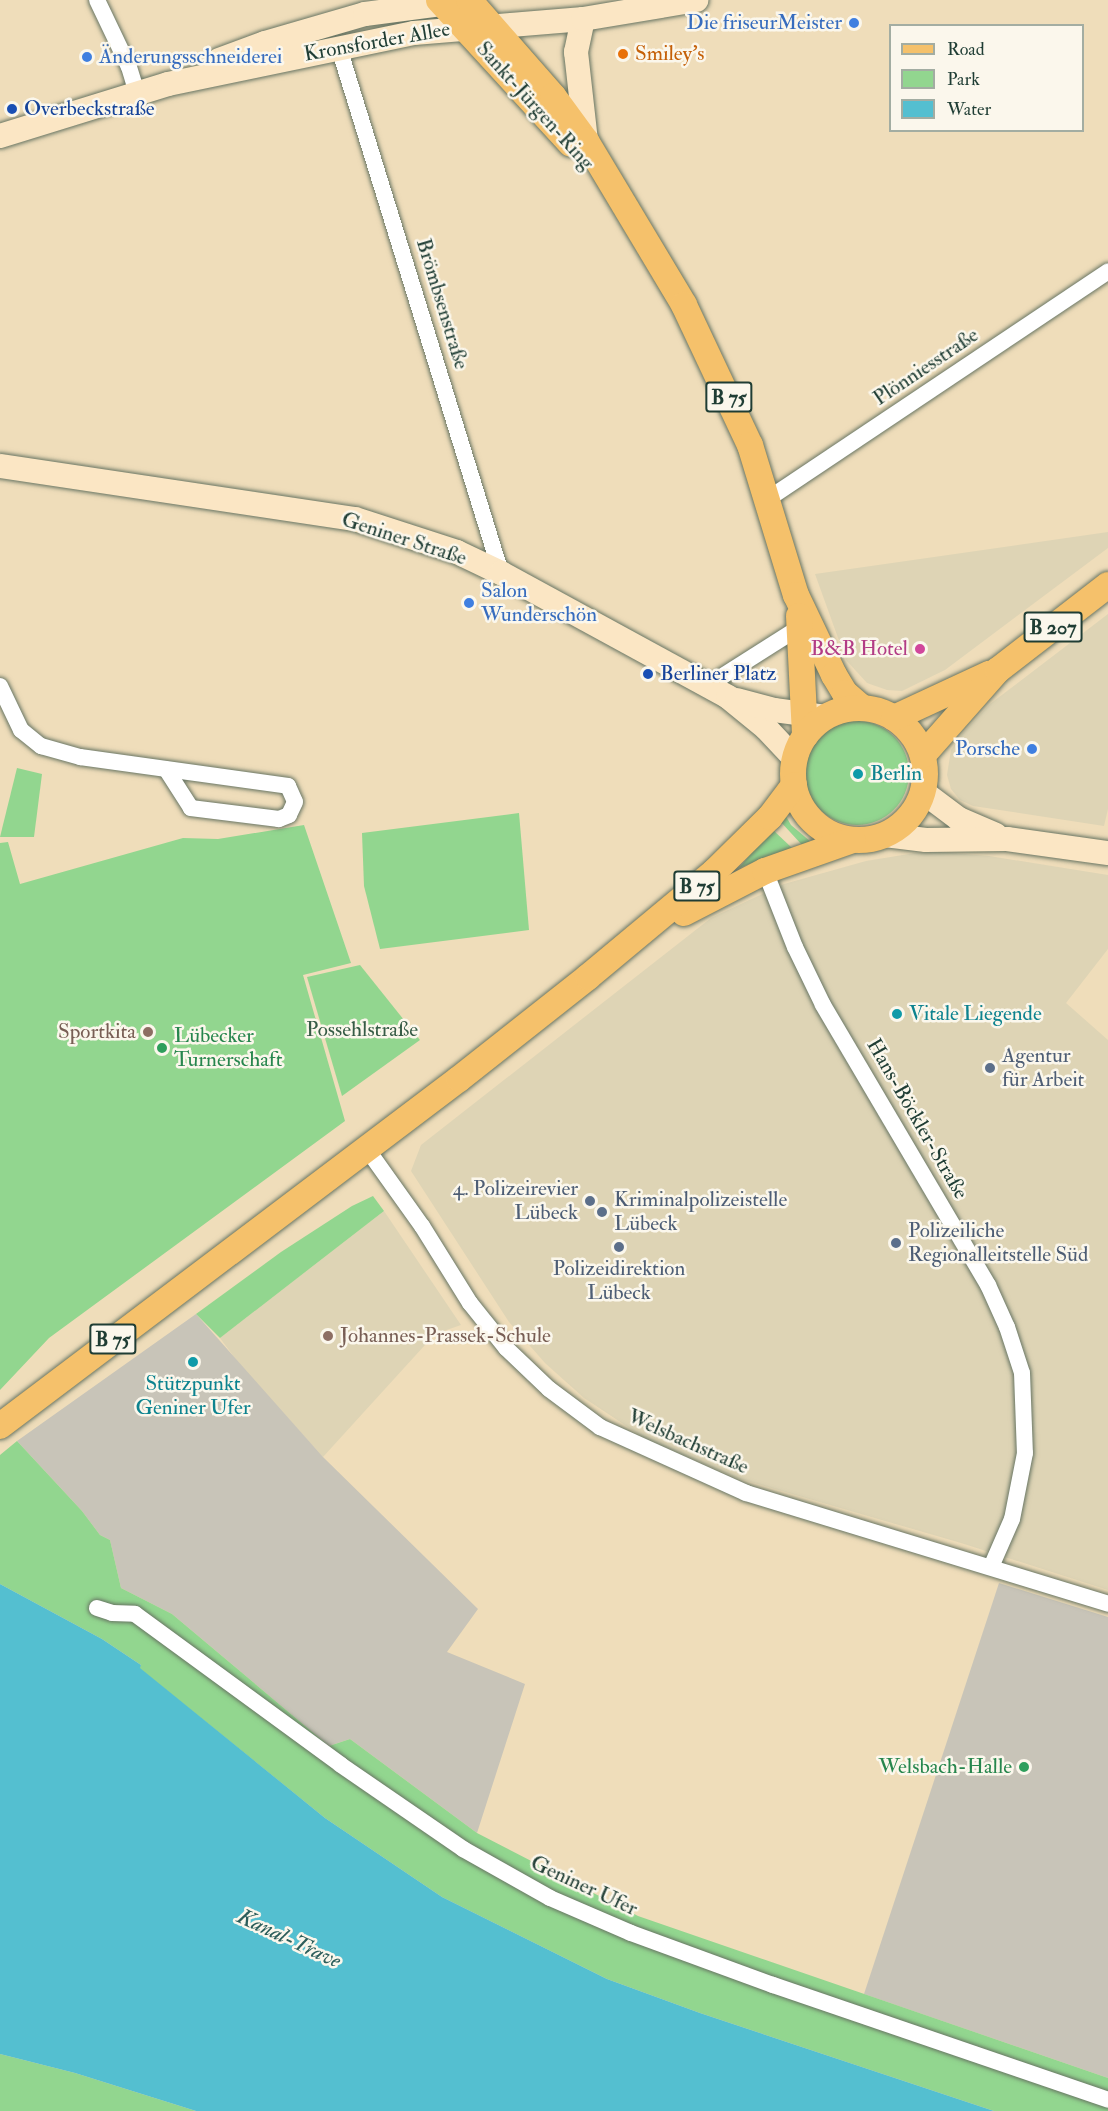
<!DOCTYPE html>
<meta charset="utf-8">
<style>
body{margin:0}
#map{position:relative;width:1108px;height:2111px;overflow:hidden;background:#efddba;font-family:"IM FELL Double Pica",serif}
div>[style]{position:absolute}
.built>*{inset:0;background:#ded4b5}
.industrial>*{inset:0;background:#c8c4b8}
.green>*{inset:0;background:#92d68f}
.round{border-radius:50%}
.water>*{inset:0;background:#54bfd0}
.roads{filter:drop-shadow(0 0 2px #687563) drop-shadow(0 0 2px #687563)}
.street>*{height:16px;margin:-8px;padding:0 8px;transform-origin:8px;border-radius:8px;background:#fff}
.secondary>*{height:24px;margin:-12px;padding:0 12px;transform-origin:12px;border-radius:12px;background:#fbe6c4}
.primary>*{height:26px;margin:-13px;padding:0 13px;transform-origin:13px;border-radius:13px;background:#f5c16b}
.primary>.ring{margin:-13px;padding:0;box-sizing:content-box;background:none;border:26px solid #f5c16b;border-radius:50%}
.dots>*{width:16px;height:16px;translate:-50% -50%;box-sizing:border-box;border:3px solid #fbf7ec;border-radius:50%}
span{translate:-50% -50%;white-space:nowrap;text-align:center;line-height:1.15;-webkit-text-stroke:5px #fbf7ec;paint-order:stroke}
.shield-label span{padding:2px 4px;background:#fbf7ec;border:2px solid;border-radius:4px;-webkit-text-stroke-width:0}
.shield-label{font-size:20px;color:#1f3d34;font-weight:700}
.shop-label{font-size:21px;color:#366cbe}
.right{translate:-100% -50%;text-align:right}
.left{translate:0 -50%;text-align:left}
.street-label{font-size:21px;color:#1f3d34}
.food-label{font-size:21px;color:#c56008}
.transit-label{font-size:21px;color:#164399}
.hotel-label{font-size:21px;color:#b23c85}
.culture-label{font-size:21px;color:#0d838f}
.park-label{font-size:21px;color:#365c46}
.education-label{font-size:21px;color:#785e54}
.leisure-label{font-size:21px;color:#27864d}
.service-label{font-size:21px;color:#4e5e75}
.water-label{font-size:22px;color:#2c5e5b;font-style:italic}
.legend{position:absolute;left:889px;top:24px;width:195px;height:108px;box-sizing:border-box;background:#fbf7ec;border:2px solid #a3ada2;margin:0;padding:8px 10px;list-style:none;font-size:18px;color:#1f3d34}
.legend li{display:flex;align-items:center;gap:12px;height:30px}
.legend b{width:30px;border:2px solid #a3ada2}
</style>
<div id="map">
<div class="built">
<i style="clip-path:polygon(1108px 532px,1108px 548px,945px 670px,902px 691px,887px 690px,867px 683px,846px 660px,815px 574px)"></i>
<i style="clip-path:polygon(1108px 614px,1108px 809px,1104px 826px,973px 806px,960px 800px,951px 789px,947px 775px,951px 750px,963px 733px,990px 704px)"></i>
<i style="clip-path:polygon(939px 852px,989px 856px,1108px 875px,1108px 949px,1066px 1003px,1108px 1040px,1108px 1590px,961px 1543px,737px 1478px,646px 1439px,584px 1398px,545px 1363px,509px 1322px,411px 1171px,421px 1145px,711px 918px,784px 884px,866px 861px,915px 853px)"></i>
<i style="clip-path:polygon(384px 1211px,461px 1325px,435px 1334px,323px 1457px,240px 1365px,220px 1338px)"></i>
</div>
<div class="industrial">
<i style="clip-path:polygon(196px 1314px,323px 1457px,478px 1609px,447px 1652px,525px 1684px,477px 1833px,350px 1739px,329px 1746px,172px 1614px,121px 1588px,110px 1540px,100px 1535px,82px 1511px,17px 1441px)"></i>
<i style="clip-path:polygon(999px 1583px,1108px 1617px,1108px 2078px,864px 1994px)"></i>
</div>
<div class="green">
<i class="round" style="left:805px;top:721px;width:104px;height:104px"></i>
<i style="clip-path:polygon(17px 768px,42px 774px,34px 837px,0 837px)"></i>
<i style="clip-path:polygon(519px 813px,529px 930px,380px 949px,364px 886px,362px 833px)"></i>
<i style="clip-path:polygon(784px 813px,791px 825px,811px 842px,802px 845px,779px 820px)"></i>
<i style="clip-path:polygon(304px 825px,351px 963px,303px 975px,345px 1121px,49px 1338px,0 1390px,0 843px,8px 842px,20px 884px,183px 838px,218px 839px)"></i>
<i style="clip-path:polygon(772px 829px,792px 848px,739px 868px)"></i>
<i style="clip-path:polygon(360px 965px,420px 1040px,342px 1096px,307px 977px)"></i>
<i style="clip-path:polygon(373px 1196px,384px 1211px,220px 1338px,196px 1314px,281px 1252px,352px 1206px)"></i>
<i style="clip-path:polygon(17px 1441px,82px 1511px,100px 1535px,110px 1540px,121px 1588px,172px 1614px,329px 1746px,350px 1739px,477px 1833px,638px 1916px,1108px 2078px,1108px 2111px,994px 2111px,700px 2013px,607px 1979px,442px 1897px,325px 1818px,139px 1668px,141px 1665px,102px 1639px,0 1584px,0 1455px)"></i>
<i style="clip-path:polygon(0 2054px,75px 2073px,196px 2111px,0 2111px)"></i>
</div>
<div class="water">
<i style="clip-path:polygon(0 1584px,102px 1639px,141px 1665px,140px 1668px,325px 1818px,442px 1897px,607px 1979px,700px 2013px,994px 2111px,196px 2111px,75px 2073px,0 2054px)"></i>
</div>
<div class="roads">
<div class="street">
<i style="left:97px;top:0;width:74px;rotate:64.5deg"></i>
<i style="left:129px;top:67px;width:27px;rotate:73deg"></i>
<i style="left:339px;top:48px;width:549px;rotate:72.85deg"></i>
<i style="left:768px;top:499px;width:409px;rotate:-33.8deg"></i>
<i style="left:0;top:686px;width:49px;rotate:64.5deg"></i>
<i style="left:21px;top:730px;width:26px;rotate:39deg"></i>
<i style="left:41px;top:746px;width:41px;rotate:15.8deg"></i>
<i style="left:80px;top:757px;width:210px;rotate:7.9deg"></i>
<i style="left:288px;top:786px;width:17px;rotate:66deg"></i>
<i style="left:295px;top:802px;width:14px;rotate:115deg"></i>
<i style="left:289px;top:815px;width:11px;rotate:158deg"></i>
<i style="left:279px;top:819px;width:89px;rotate:-172.9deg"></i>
<i style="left:191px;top:808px;width:46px;rotate:-122.7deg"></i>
<i style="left:707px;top:686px;width:110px;rotate:-32.4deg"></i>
<i style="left:765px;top:871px;width:82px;rotate:68.5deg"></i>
<i style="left:795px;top:947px;width:64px;rotate:64.2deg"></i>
<i style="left:823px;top:1005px;width:325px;rotate:59.5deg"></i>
<i style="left:988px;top:1285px;width:46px;rotate:65.7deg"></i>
<i style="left:1007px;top:1327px;width:48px;rotate:71.9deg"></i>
<i style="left:1022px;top:1373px;width:80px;rotate:87.9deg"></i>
<i style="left:1025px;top:1453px;width:67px;rotate:101.1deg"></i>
<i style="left:1012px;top:1519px;width:52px;rotate:113.6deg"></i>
<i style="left:367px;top:1149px;width:95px;rotate:54.5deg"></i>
<i style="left:422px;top:1226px;width:91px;rotate:58.1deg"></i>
<i style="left:470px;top:1303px;width:58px;rotate:51.3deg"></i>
<i style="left:506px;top:1348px;width:59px;rotate:43.6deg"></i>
<i style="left:549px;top:1389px;width:64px;rotate:36.7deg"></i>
<i style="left:600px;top:1427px;width:160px;rotate:24.3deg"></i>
<i style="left:746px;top:1493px;width:379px;rotate:17deg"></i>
<i style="left:97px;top:1608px;width:16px;rotate:18deg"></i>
<i style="left:112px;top:1613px;width:23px;rotate:2deg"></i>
<i style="left:135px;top:1614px;width:255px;rotate:36.2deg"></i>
<i style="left:341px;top:1765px;width:148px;rotate:34.5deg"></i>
<i style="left:463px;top:1849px;width:100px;rotate:29.4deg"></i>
<i style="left:550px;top:1898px;width:88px;rotate:23.4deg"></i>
<i style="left:631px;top:1933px;width:151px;rotate:20.1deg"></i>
<i style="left:773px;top:1985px;width:354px;rotate:18.9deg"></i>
</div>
<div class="secondary">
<i style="left:583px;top:19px;width:34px;rotate:102deg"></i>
<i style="left:576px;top:52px;width:90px;rotate:83.6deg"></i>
<i style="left:219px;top:60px;width:49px;rotate:-20.3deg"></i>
<i style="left:265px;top:43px;width:104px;rotate:-16.2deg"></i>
<i style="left:365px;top:14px;width:94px;rotate:-7.4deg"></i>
<i style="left:0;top:136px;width:176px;rotate:-17.2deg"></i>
<i style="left:168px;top:84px;width:251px;rotate:-11.7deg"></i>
<i style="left:414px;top:33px;width:170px;rotate:-4.7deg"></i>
<i style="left:583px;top:19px;width:115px;rotate:-9.5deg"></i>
<i style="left:0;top:466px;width:359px;rotate:8.5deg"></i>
<i style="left:355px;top:519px;width:107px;rotate:17.9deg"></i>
<i style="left:457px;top:552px;width:49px;rotate:25.5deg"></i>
<i style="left:501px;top:573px;width:259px;rotate:28.6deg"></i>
<i style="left:728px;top:697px;width:49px;rotate:39.2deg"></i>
<i style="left:766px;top:728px;width:42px;rotate:46.9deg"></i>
<i style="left:737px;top:700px;width:38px;rotate:15deg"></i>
<i style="left:774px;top:710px;width:52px;rotate:7.7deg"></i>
<i style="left:923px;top:792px;width:45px;rotate:36.9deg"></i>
<i style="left:959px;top:819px;width:40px;rotate:23.4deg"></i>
<i style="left:885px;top:835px;width:41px;rotate:7deg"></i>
<i style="left:926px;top:840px;width:81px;rotate:-0.7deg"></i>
<i style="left:1007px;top:839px;width:102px;rotate:7.9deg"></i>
</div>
<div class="primary">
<i style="left:439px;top:0;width:195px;rotate:47.5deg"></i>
<i style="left:469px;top:0;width:128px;rotate:48.8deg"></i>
<i style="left:553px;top:96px;width:56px;rotate:53.7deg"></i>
<i style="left:586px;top:141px;width:191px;rotate:59.1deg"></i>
<i style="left:684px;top:305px;width:155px;rotate:64.8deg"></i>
<i style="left:750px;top:445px;width:157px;rotate:73deg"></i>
<i style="left:796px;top:595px;width:89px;rotate:64.6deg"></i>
<i style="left:834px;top:675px;width:21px;rotate:59deg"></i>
<i style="left:845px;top:693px;width:23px;rotate:41deg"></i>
<i style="left:799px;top:616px;width:120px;rotate:87.1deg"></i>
<i class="ring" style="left:793px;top:708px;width:106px;height:106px"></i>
<i style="left:894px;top:718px;width:105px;rotate:-24.9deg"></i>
<i style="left:923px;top:755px;width:113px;rotate:-48.6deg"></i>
<i style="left:998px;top:670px;width:139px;rotate:-37.7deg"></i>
<i style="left:684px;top:913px;width:91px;rotate:-27.4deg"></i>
<i style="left:765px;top:871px;width:93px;rotate:-19.4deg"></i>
<i style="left:0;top:1426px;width:575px;rotate:-37.09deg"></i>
<i style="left:459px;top:1079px;width:164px;rotate:-38.3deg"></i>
<i style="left:588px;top:977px;width:164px;rotate:-39.8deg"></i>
<i style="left:714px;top:872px;width:78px;rotate:-44.5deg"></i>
<i style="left:770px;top:817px;width:40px;rotate:-53deg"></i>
</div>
</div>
<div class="dots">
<i style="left:854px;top:23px;background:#3f7fe0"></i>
<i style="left:623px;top:54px;background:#e8710a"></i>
<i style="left:87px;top:57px;background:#3f7fe0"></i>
<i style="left:12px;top:109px;background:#1a4fb4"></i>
<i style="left:469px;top:603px;background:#3f7fe0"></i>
<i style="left:920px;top:649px;background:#d1479c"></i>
<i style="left:648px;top:674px;background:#1a4fb4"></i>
<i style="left:1032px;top:749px;background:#3f7fe0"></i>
<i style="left:858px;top:774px;background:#0f9aa8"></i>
<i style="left:897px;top:1014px;background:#0f9aa8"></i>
<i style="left:148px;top:1032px;background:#8d6e63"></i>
<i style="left:162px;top:1048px;background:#2e9e5b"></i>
<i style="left:990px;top:1068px;background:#5c6f8a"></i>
<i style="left:590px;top:1201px;background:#5c6f8a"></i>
<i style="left:602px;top:1212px;background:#5c6f8a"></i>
<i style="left:896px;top:1243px;background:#5c6f8a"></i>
<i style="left:619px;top:1247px;background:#5c6f8a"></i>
<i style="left:328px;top:1336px;background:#8d6e63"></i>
<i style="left:193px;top:1362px;background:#0f9aa8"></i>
<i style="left:1024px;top:1767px;background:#2e9e5b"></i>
</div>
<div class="shield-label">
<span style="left:729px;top:397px">B 75</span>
<span style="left:1053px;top:627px">B 207</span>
<span style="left:697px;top:886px">B 75</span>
<span style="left:113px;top:1339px">B 75</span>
</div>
<div class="shop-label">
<span class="right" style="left:842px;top:23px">Die friseurMeister</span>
<span class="left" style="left:99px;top:57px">Änderungsschneiderei</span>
<span class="left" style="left:481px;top:603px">Salon<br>Wunderschön</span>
<span class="right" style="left:1020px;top:749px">Porsche</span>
</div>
<div class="street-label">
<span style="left:377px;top:42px;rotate:-10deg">Kronsforder Allee</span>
<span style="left:535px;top:106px;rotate:48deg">Sankt-Jürgen-Ring</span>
<span style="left:442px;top:304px;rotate:73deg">Brömbsenstraße</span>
<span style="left:926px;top:367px;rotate:-34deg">Plönniesstraße</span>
<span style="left:404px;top:539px;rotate:18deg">Geniner Straße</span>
<span style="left:917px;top:1119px;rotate:60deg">Hans-Böckler-Straße</span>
<span style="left:688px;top:1442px;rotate:24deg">Welsbachstraße</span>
<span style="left:584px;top:1886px;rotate:25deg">Geniner Ufer</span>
</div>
<div class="food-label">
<span class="left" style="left:635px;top:54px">Smiley's</span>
</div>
<div class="transit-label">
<span class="left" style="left:24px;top:109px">Overbeckstraße</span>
<span class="left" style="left:660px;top:674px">Berliner Platz</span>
</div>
<div class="hotel-label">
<span class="right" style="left:908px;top:649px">B&amp;B Hotel</span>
</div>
<div class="culture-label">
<span class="left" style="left:870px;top:774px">Berlin</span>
<span class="left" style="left:909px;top:1014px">Vitale Liegende</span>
<span style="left:193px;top:1396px">Stützpunkt<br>Geniner Ufer</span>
</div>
<div class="park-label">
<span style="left:362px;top:1030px">Possehlstraße</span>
</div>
<div class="education-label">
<span class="right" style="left:136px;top:1032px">Sportkita</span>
<span class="left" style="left:340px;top:1336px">Johannes-Prassek-Schule</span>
</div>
<div class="leisure-label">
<span class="left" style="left:174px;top:1048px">Lübecker<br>Turnerschaft</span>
<span class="right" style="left:1012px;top:1767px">Welsbach-Halle</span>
</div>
<div class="service-label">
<span class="left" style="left:1002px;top:1068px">Agentur<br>für Arbeit</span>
<span class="right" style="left:578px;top:1201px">4. Polizeirevier<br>Lübeck</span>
<span class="left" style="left:614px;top:1212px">Kriminalpolizeistelle<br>Lübeck</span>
<span class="left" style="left:908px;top:1243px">Polizeiliche<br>Regionalleitstelle Süd</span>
<span style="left:619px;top:1281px">Polizeidirektion<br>Lübeck</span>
</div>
<div class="water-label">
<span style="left:289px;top:1939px;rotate:25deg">Kanal-Trave</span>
</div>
<ul class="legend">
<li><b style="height:8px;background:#f5c16b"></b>Road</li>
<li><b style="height:16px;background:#92d68f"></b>Park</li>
<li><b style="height:16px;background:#54bfd0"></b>Water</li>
</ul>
</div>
